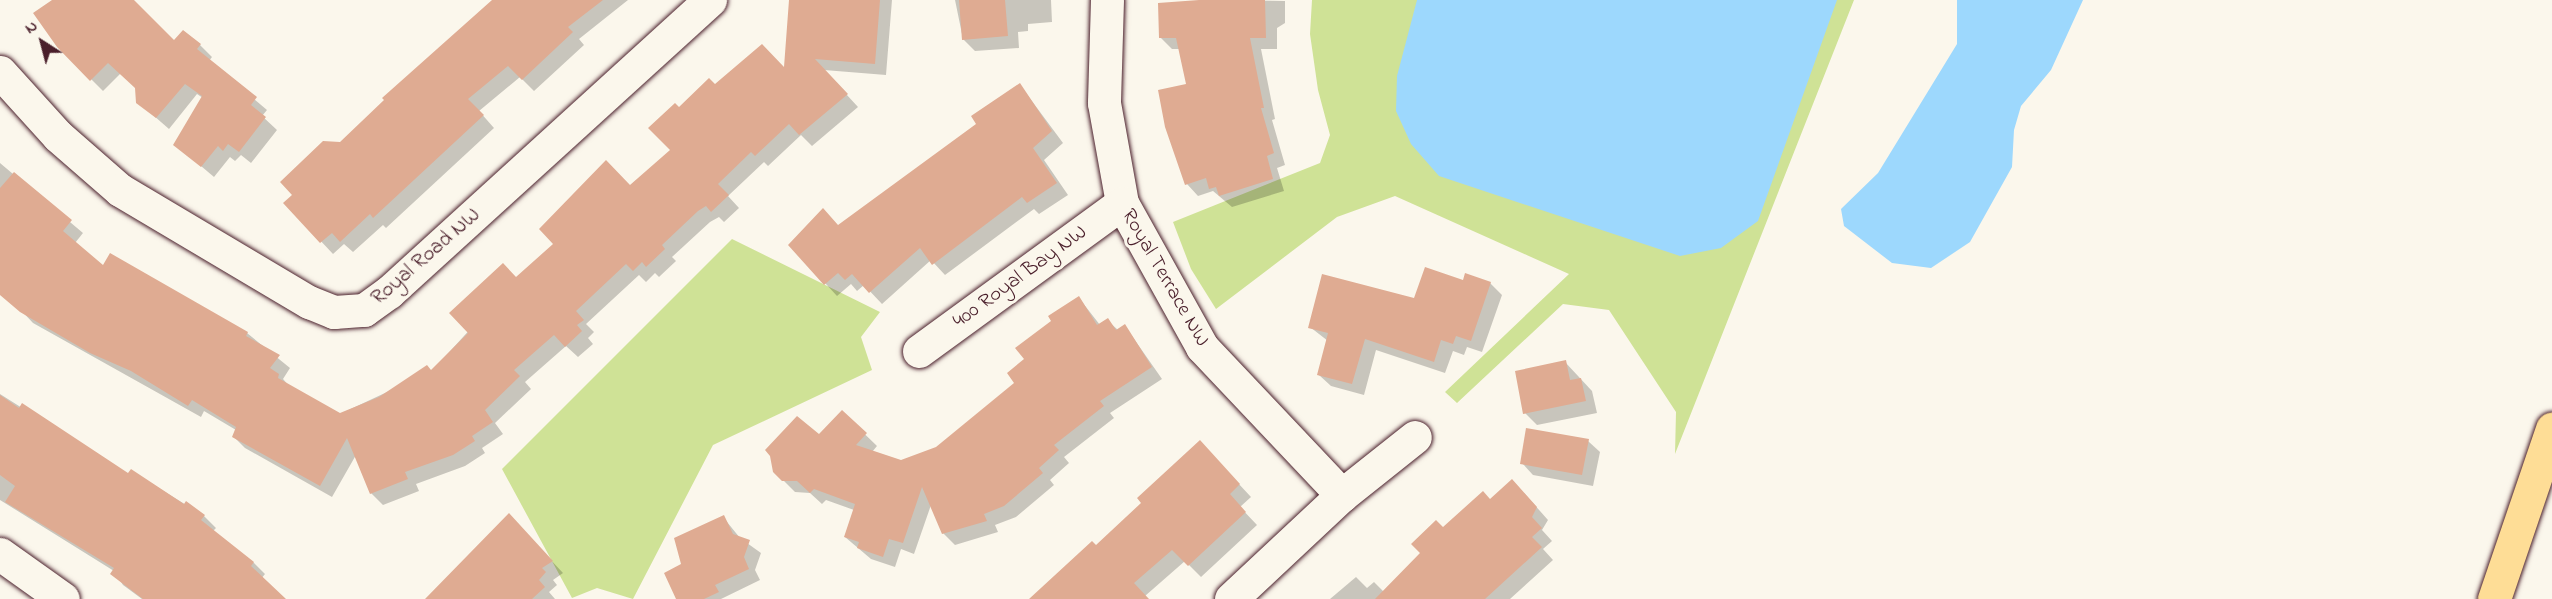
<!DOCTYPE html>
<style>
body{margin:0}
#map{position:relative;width:2552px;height:599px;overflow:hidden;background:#fbf7ec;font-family:"Indie Flower",sans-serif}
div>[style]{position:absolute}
.green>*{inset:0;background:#cfe296}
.water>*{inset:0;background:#9dd8fd}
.shadow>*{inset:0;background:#0003}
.building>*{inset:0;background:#dfab92}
.roads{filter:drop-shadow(0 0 2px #4a1f2b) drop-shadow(0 0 2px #4a1f2b)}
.minor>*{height:33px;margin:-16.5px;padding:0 16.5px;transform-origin:16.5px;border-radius:16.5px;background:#fbf7ec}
.highway>*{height:33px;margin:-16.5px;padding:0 16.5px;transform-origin:16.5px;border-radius:16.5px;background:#fedd96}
span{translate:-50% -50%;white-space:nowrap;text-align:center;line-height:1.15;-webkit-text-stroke:6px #fbf7ec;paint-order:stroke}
.street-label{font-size:21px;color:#4a1f2b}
.north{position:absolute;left:12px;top:12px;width:60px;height:60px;-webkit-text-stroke:4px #fbf7ec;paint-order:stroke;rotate:324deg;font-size:16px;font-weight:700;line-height:24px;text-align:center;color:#4a1f2b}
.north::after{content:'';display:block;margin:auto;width:21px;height:27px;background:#4a1f2b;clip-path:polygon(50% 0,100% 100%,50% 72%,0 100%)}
</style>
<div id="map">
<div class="green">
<i style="clip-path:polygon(1312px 0,1854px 0,1675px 454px,1676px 412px,1609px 310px,1563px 304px,1457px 403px,1445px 392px,1569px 274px,1395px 196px,1337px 217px,1216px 309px,1191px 269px,1173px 222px,1320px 163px,1330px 135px,1318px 90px,1310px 34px)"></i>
<i style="clip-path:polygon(732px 239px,880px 312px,861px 337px,872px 370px,713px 445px,633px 599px,597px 588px,572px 598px,502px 469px)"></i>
</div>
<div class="water">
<i style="clip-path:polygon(1417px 0,1837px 0,1758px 221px,1721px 248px,1680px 256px,1439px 176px,1411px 144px,1396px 111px,1397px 76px)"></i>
<i style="clip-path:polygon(1957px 0,2083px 0,2051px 70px,2021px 106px,2014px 130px,2012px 167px,1970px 242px,1931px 268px,1892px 263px,1844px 226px,1841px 209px,1878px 173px,1957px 44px)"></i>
</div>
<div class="shadow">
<i style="clip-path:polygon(55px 0,132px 0,175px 42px,183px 32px,200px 45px,212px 57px,209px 61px,267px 110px,262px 116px,277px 130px,251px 163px,241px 155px,235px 161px,230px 157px,214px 177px,175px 144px,203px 98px,197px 94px,169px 129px,138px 102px,136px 88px,121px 73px,103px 91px,58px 46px)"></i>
<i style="clip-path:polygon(494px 0,628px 0,579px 39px,584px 45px,534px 91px,520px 77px,479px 111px,494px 128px,386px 228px,383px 225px,353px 252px,344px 244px,333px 254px,285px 203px,340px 143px)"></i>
<i style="clip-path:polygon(791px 0,892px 0,886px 75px,824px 70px,858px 107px,812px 146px,801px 135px,768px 166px,764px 162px,728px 196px,739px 208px,724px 222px,719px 217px,710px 222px,672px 257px,676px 261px,659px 277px,655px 273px,646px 282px,639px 275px,586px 324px,594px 332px,588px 338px,593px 344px,578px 357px,566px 346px,525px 382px,531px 389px,495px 423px,503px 434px,482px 448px,485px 453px,465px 466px,416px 484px,419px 491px,383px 505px,371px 493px,356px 455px,332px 497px,245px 448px,233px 436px,236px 430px,204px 411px,201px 417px,33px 323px,0 288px,0 163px,83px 233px,75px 243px,103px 267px,247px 333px,290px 368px,283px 379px,290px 387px,340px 414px,432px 371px,516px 279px,672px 151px,679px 109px,715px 86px,785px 70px)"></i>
<i style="clip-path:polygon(955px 0,1051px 0,1052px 22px,1028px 24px,1028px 31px,1018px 32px,1019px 48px,975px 51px,963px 39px)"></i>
<i style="clip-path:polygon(1200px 0,1285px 1px,1285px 23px,1277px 28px,1277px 49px,1261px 49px,1275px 119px,1272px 120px,1285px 165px,1277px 168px,1284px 191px,1232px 207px,1213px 191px,1198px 196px,1187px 184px,1188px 86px,1180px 49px,1172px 49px,1160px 37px)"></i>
<i style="clip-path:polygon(1020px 85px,1063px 143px,1044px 160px,1068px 195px,1039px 214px,1034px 209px,945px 275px,931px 260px,882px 304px,864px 285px,857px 291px,851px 284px,837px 296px,790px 245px,839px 227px,978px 124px)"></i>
<i style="clip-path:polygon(1464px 282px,1490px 283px,1502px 295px,1482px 352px,1467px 347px,1464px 355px,1453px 351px,1445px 373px,1376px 350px,1364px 395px,1331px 386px,1319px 375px,1328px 341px,1310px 327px,1415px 300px)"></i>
<i style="clip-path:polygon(1079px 298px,1100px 325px,1107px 320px,1118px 330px,1125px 326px,1162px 379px,1110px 413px,1114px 418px,1064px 457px,1069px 463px,1050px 480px,1054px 485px,1016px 517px,995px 525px,998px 532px,955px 545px,943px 533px,931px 505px,914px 554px,901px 549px,895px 567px,871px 559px,845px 537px,854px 510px,826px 500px,822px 504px,810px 493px,795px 492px,774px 471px,819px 436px,842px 412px,877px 446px,872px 452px,901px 462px,937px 449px,1016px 383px,1026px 360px,1053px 321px)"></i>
<i style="clip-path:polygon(1565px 362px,1592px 391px,1597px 413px,1537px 425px,1525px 413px)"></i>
<i style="clip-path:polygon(0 394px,128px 475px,131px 471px,204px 516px,216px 528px,213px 531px,254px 563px,265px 574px,261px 579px,283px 599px,142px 599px,123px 585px,114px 571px,0 500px)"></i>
<i style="clip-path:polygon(1588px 441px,1600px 452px,1593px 486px,1533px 475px,1522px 463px)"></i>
<i style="clip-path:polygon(1211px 454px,1251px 497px,1240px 507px,1257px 525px,1201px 577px,1185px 561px,1145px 596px,1148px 599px,1031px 599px)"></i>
<i style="clip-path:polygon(1524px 493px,1548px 520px,1542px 530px,1552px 541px,1543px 549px,1553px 560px,1510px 599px,1330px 599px,1356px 577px,1367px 588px,1374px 582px,1384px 592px,1443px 529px,1490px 501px)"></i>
<i style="clip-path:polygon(723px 517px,740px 538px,761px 553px,755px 570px,760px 580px,721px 599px,678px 599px,683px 565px)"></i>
<i style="clip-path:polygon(520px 527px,563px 573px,553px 580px,557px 585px,549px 592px,555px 599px,432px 599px)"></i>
</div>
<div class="building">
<i style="clip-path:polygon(52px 0,134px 0,174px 40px,183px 30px,201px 44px,197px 49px,257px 97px,251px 105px,266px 117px,239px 152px,228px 144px,223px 151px,218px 146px,201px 167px,173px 145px,202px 96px,185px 84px,156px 118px,136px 103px,135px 88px,108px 63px,90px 81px,57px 47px,33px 13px)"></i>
<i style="clip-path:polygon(492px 0,603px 0,568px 27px,573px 32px,522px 80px,508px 66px,468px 99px,484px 115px,373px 218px,370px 214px,340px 242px,332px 233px,320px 243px,283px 203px,292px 195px,280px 182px,323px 141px,340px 142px,384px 100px,382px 98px)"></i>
<i style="clip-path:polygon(789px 0,880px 0,875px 64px,815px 59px,848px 94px,799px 135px,789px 124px,755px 156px,751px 152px,718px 184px,729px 195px,711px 212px,706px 206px,698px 211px,662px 245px,665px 249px,646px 267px,642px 262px,633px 271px,626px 264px,576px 311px,584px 320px,577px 325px,582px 331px,565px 347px,554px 335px,514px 370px,520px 376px,485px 410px,493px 422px,472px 436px,475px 441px,453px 455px,405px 472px,408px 479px,370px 494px,347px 438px,320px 486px,232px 437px,236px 427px,192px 400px,188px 406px,131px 371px,90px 353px,20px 312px,0 295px,0 188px,14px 172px,72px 220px,63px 231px,103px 265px,110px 253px,248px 332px,246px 336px,280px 355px,270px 368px,279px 374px,278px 378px,340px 413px,379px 397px,427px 365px,431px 370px,468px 333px,449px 313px,503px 263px,516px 277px,553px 244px,539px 229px,606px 160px,630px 185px,670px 150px,648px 128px,675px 103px,679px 107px,709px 78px,715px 84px,762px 44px,784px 67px)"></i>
<i style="clip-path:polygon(959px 0,1005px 0,1008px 36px,962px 40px)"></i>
<i style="clip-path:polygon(1199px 0,1265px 0,1266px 38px,1250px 38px,1264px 108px,1261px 108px,1274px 153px,1267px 156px,1273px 179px,1219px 196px,1216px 187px,1209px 189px,1206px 178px,1185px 185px,1165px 127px,1158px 90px,1186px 84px,1176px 38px,1159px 38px,1158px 3px)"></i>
<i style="clip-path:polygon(1020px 83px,1052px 131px,1033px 148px,1057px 183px,1027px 203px,1022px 197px,932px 265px,920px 248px,869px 293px,852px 274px,845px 280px,838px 273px,824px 285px,788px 245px,823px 208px,838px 225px,976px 124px,971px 116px)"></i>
<i style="clip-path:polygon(1425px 267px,1463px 280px,1465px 273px,1491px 282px,1471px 341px,1456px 336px,1453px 344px,1441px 340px,1434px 362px,1365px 339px,1352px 384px,1317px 375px,1328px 333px,1308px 328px,1322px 274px,1414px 298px)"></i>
<i style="clip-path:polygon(1079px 296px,1097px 325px,1108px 318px,1116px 330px,1125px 324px,1152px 367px,1100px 401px,1104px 406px,1054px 445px,1059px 450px,1039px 468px,1043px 473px,1004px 506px,984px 514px,987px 521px,942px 534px,922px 487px,903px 543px,889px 539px,883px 557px,857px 548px,859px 542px,844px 537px,855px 504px,814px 489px,810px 493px,797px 481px,782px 481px,773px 472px,770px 456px,765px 450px,797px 416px,819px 434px,842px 410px,867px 433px,856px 445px,901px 460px,936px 447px,1014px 383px,1007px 373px,1024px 359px,1015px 348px,1051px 321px,1048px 316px)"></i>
<i style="clip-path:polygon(1566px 360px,1570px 380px,1581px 378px,1586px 401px,1523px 414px,1515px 371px)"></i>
<i style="clip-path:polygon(0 395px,19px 408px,22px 403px,128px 473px,131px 469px,184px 504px,186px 501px,205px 515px,201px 520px,254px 562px,251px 566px,286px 599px,143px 599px,110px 574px,114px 568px,5px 502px,15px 486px,0 475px)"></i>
<i style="clip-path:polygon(1526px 428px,1589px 439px,1582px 475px,1520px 464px)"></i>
<i style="clip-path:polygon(1200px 440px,1240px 484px,1230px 494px,1246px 512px,1188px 566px,1172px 550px,1134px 583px,1149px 599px,1029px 599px,1092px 541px,1096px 545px,1141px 503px,1137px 498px)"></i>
<i style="clip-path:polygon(1512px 479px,1537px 507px,1532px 517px,1542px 528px,1532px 537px,1542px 547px,1485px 599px,1375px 599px,1420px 553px,1411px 544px,1436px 520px,1443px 527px,1483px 491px,1490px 499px)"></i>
<i style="clip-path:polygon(509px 513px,553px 561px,542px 568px,546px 572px,539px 580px,545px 587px,532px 599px,425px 599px)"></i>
<i style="clip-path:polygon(724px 515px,733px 534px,750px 540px,744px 557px,749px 569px,715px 585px,719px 592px,704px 599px,676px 599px,664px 573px,681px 564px,674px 538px)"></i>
</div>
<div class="roads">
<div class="minor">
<i style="left:1107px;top:0;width:103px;rotate:91.7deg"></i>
<i style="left:1104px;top:103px;width:102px;rotate:79.8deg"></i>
<i style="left:1122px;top:203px;width:165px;rotate:60.9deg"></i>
<i style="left:1202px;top:347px;width:204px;rotate:46.6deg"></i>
<i style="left:1342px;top:495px;width:152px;rotate:136.9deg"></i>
<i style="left:0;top:72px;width:86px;rotate:47.8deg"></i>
<i style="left:58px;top:136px;width:82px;rotate:41.1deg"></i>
<i style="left:120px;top:190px;width:220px;rotate:30.7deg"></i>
<i style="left:309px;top:302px;width:27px;rotate:22deg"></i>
<i style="left:334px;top:312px;width:30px;rotate:-4deg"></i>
<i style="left:364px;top:310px;width:31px;rotate:-36deg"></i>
<i style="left:389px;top:292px;width:434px;rotate:-42.3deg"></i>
<i style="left:919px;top:351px;width:251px;rotate:-36.1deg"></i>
<i style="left:1342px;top:495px;width:93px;rotate:-38.5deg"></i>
<i style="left:0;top:554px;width:77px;rotate:35.5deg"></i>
</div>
<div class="highway">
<i style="left:2494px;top:599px;width:180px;rotate:-71.2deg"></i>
</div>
</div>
<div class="street-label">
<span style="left:426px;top:257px;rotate:-41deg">Royal Road NW</span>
<span style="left:1020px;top:277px;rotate:-36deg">400 Royal Bay NW</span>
<span style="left:1165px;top:278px;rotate:60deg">Royal Terrace NW</span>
</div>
<div class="north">N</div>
</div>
